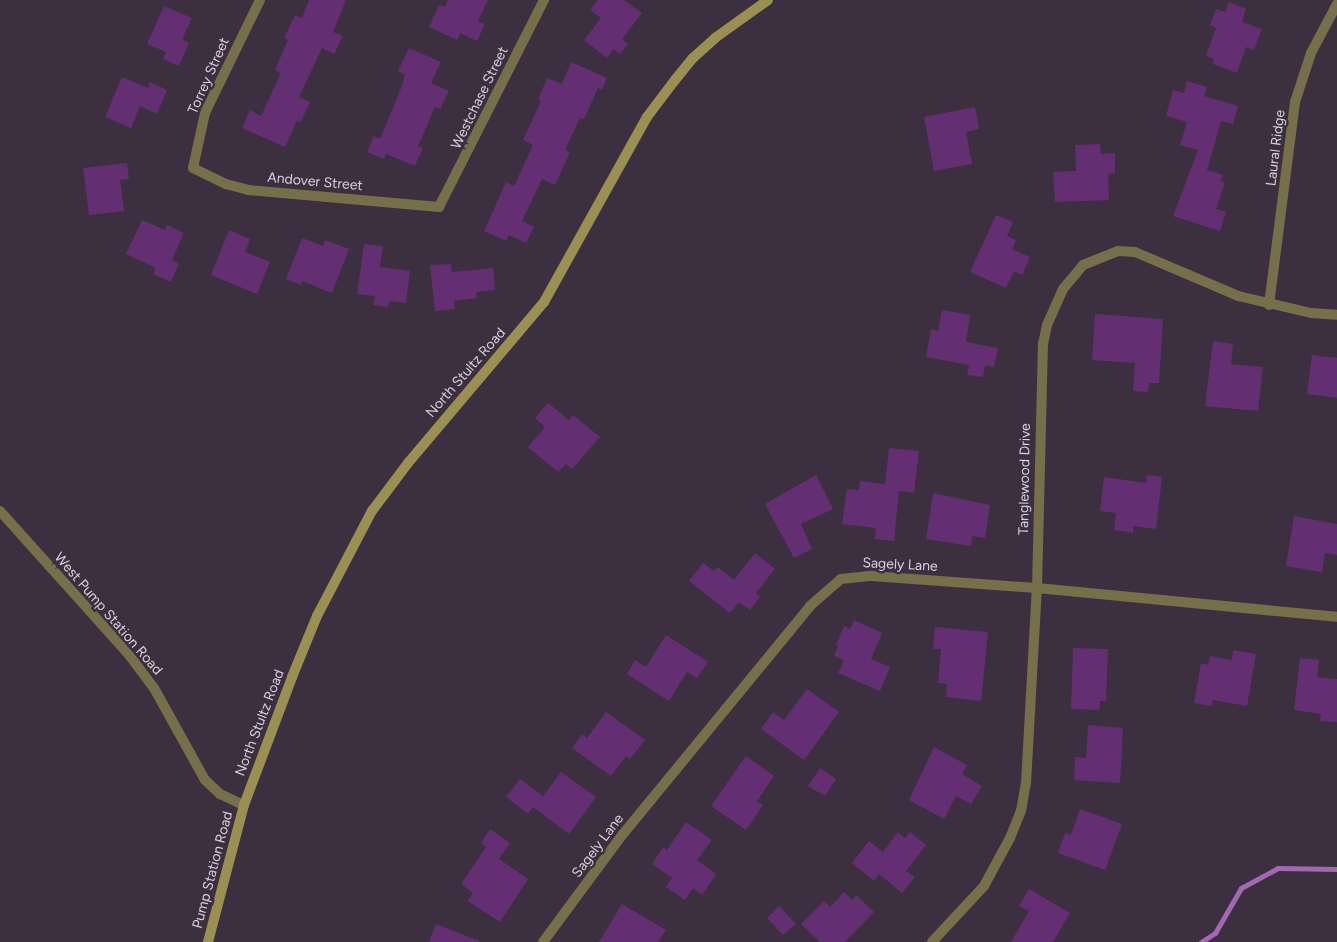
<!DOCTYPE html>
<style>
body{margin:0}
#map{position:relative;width:1337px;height:942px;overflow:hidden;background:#3c3040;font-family:Figtree,sans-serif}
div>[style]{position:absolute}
.stream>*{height:5px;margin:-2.5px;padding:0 2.5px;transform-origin:2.5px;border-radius:2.5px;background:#a268b0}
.building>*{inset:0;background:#642e72}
.street>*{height:10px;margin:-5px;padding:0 5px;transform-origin:5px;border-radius:5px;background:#766f49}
.secondary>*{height:10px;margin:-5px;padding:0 5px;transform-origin:5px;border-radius:5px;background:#9b8f51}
span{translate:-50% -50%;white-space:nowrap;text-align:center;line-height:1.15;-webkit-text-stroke:5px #3c3040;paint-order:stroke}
.street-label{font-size:14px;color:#d9d1db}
</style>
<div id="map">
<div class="stream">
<i style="left:1201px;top:942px;width:17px;rotate:-33deg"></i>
<i style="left:1215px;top:933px;width:52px;rotate:-60deg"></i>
<i style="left:1241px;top:888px;width:42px;rotate:-28.4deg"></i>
<i style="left:1278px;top:868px;width:59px;rotate:1deg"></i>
</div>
<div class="building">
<i style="clip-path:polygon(309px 0,346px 0,333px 32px,343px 36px,334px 54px,322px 48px,299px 97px,310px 102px,301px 122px,297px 121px,285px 147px,242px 128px,250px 110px,261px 116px,281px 73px,275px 70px,288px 40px,284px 38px,295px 15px,302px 18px)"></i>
<i style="clip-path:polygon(448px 0,488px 0,478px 21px,485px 24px,477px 41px,460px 33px,457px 40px,429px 27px,439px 5px,445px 7px)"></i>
<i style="clip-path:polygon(598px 0,624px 0,642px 13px,622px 39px,628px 44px,620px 54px,613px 49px,607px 58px,584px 40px,601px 18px,590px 10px)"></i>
<i style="clip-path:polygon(1229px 2px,1246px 9px,1242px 22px,1262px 29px,1254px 50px,1246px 47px,1237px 73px,1213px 64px,1214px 59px,1206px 56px,1216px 28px,1210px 25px,1216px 9px,1225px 12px)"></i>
<i style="clip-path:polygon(164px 6px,192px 18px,182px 40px,189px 43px,179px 66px,163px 59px,166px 52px,147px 44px)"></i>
<i style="clip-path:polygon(409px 48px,441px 62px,431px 83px,449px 91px,440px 109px,435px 107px,418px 146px,423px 148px,415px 166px,386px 154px,384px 159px,367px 152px,374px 136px,380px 139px,400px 91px,405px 75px,398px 71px)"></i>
<i style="clip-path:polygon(571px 62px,607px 78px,602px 90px,598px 88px,584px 119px,580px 118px,565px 150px,570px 152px,555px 185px,542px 179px,522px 221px,534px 227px,526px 243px,509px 235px,506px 241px,484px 231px,506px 182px,514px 186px,533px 145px,523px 140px,541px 101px,538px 100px,547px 78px,562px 84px)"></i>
<i style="clip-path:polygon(122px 77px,148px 88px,150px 82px,167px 90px,157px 114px,140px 106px,131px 128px,105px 117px)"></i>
<i style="clip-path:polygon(1187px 81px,1207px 87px,1204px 96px,1238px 106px,1233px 124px,1221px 121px,1207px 170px,1223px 175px,1220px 181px,1225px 183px,1216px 209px,1226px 212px,1220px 231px,1173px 216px,1198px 150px,1180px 145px,1187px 122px,1166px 116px,1173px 90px,1184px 93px)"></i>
<i style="clip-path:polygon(975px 107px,979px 129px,966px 132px,972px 164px,934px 171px,924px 117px)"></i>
<i style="clip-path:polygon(1100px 144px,1101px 154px,1115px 153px,1115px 173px,1108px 174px,1109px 200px,1055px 202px,1053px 172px,1076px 171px,1075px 145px)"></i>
<i style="clip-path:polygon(127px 163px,129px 179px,120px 180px,124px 211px,89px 215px,83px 168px)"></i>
<i style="clip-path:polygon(996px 215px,1013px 222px,1007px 236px,1016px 240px,1012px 249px,1030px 257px,1022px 275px,1014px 271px,1006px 288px,970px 272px)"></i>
<i style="clip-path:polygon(142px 220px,165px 230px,167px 225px,184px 233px,172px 260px,179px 264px,171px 282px,153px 274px,156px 268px,126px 254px)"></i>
<i style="clip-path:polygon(229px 230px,250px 239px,245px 252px,270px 262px,257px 294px,211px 275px)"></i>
<i style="clip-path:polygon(302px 238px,323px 246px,325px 240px,349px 249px,332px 293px,302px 281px,301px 285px,286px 279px)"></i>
<i style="clip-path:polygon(364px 244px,383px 246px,380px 267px,410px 271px,406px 303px,389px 301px,388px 307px,373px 305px,375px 296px,357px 294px)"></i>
<i style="clip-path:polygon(451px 264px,452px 272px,493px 268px,495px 290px,476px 292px,477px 298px,454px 301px,455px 309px,435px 311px,430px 265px)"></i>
<i style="clip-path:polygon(942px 310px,970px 315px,966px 342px,998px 348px,994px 367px,985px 365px,983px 377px,967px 375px,969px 365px,926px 357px,931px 329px,938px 331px)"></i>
<i style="clip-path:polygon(1095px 314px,1163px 319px,1159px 383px,1149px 383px,1148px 392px,1133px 391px,1135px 363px,1092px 360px)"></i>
<i style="clip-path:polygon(1213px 341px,1233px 344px,1231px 364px,1263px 367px,1258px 411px,1205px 406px)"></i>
<i style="clip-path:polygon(1312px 355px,1337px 358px,1337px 398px,1307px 394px)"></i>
<i style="clip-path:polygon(548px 403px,569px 420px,573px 415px,600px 437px,572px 469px,566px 464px,558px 472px,528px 447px,545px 427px,535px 418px)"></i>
<i style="clip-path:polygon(889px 448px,919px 451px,914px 493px,899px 491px,894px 541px,875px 539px,876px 528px,842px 524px,847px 489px,859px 490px,860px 481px,885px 484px)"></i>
<i style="clip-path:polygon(816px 475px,833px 509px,801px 524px,812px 549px,794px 558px,765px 504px)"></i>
<i style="clip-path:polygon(1147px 475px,1162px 477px,1156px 529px,1133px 526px,1133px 533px,1114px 530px,1116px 513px,1100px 511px,1104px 477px,1146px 483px)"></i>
<i style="clip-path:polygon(933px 493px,990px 505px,985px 538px,972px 536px,971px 546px,926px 539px)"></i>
<i style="clip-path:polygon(1294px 516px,1337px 524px,1337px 555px,1325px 553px,1322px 572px,1286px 566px)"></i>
<i style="clip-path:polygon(755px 553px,775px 569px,756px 593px,760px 597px,750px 610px,739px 602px,730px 613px,689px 581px,703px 563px,714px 571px,718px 567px,734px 580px)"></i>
<i style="clip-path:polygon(854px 620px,882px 633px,871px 659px,890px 667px,880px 691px,838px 673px,844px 660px,834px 656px,838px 646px,836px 645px,844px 626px,850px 629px)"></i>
<i style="clip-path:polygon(935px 627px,988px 632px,981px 701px,946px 697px,947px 684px,938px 683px,941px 649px,933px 649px)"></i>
<i style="clip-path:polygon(666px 635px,708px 662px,697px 678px,687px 672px,669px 701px,627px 674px,635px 660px,646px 667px)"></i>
<i style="clip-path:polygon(1073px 648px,1108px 649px,1106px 701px,1100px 701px,1099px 710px,1071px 709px)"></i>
<i style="clip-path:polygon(1233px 650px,1256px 654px,1247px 706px,1213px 700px,1212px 706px,1194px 703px,1201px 663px,1208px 665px,1210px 656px,1232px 660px)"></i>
<i style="clip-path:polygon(1300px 658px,1319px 660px,1317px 677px,1337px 679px,1337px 722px,1320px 721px,1321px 714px,1294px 710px)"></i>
<i style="clip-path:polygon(807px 689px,839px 712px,804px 760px,761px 729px,773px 712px,784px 720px)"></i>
<i style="clip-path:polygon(606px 712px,645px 740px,630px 759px,626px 756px,611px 776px,572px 748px,582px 734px,587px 738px)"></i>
<i style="clip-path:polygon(1088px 725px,1123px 728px,1120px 783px,1074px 780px,1075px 757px,1086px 758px)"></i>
<i style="clip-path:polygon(934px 747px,967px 765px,962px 774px,982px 786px,971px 804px,956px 796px,944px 819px,909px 800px)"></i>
<i style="clip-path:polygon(746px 756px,774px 776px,757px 801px,763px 805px,746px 830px,711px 806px)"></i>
<i style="clip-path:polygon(820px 768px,836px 779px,825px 796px,808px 786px)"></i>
<i style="clip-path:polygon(561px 772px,596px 797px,569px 834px,533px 807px,528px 814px,506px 797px,520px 779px,543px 796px)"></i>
<i style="clip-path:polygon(1080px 809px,1122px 824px,1105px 870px,1058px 853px,1065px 833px,1071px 835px)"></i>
<i style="clip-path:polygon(686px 822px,712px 840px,697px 860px,716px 874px,702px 895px,693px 888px,685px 900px,666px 887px,672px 878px,652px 864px,663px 847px,667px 850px)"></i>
<i style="clip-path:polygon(490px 829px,510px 843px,499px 859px,528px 879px,500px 922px,468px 901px,473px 893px,461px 884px,486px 847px,481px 843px)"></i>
<i style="clip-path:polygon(898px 832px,905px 838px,910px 832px,926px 845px,906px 871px,915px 877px,902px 893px,879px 874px,874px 881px,852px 863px,869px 841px,883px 852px)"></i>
<i style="clip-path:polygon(1029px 889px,1070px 913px,1053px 942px,1011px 942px,1029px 911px,1019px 906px)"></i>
<i style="clip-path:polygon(844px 892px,852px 900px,856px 895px,874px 912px,845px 942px,820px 942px,801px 924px,824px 901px,830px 907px)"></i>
<i style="clip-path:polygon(622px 904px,666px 930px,658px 942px,599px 942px)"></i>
<i style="clip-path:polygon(779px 906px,796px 924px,783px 935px,767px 918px)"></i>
<i style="clip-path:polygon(436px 924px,479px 941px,478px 942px,429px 942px)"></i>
</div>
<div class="street">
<i style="left:260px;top:0;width:126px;rotate:116deg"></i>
<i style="left:205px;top:113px;width:56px;rotate:102.3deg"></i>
<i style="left:193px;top:168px;width:37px;rotate:26deg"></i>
<i style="left:226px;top:184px;width:23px;rotate:15deg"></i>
<i style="left:248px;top:190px;width:192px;rotate:5.1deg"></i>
<i style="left:439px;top:207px;width:232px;rotate:-63.1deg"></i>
<i style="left:1269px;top:305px;width:205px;rotate:-82.7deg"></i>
<i style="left:1295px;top:102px;width:52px;rotate:-71.9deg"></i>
<i style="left:1311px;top:53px;width:55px;rotate:-62deg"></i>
<i style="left:0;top:511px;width:193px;rotate:48.1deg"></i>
<i style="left:129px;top:655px;width:41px;rotate:52.9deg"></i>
<i style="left:154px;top:688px;width:105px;rotate:61deg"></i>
<i style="left:205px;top:780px;width:21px;rotate:43deg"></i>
<i style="left:220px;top:794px;width:26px;rotate:25deg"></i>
<i style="left:543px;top:942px;width:134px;rotate:-53.5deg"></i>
<i style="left:623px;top:834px;width:295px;rotate:-50.6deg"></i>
<i style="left:810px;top:606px;width:41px;rotate:-41.1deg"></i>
<i style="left:841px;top:579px;width:31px;rotate:-6deg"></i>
<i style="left:872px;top:576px;width:165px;rotate:4.2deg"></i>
<i style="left:1037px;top:588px;width:301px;rotate:5.5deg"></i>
<i style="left:932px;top:942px;width:76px;rotate:-47.1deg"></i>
<i style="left:984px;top:886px;width:55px;rotate:-61.6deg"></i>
<i style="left:1010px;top:838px;width:29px;rotate:-68deg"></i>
<i style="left:1021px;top:811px;width:28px;rotate:-80deg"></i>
<i style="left:1026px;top:783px;width:195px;rotate:-86.8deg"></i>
<i style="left:1037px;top:588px;width:244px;rotate:-88.6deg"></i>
<i style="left:1043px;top:344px;width:19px;rotate:-78deg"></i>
<i style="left:1047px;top:325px;width:39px;rotate:-66deg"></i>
<i style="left:1063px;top:289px;width:31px;rotate:-50deg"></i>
<i style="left:1083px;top:265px;width:38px;rotate:-22deg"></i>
<i style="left:1118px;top:251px;width:17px;rotate:3deg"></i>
<i style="left:1135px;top:252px;width:112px;rotate:23.1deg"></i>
<i style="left:1238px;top:296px;width:75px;rotate:13.1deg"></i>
<i style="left:1311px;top:313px;width:26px;rotate:4deg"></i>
</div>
<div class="secondary">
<i style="left:208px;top:942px;width:142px;rotate:-75.3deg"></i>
<i style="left:244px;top:805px;width:137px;rotate:-69.4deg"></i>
<i style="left:292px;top:677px;width:66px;rotate:-67.7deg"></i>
<i style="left:317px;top:616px;width:119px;rotate:-62.4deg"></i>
<i style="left:372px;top:511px;width:60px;rotate:-53.1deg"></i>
<i style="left:408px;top:463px;width:211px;rotate:-49.8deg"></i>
<i style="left:544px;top:302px;width:212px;rotate:-60.9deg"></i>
<i style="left:647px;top:117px;width:46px;rotate:-52.9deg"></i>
<i style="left:675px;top:80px;width:28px;rotate:-51deg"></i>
<i style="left:693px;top:58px;width:30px;rotate:-42deg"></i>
<i style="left:715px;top:38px;width:65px;rotate:-35.6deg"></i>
</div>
<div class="street-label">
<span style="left:209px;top:76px;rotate:-66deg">Torrey Street</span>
<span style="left:480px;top:98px;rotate:-64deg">Westchase Street</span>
<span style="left:1276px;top:148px;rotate:-83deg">Laural Ridge</span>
<span style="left:315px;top:182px;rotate:5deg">Andover Street</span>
<span style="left:466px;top:373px;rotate:-49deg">North Stultz Road</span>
<span style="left:1025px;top:479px;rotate:-89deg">Tanglewood Drive</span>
<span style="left:900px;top:565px;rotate:3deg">Sagely Lane</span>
<span style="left:108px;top:614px;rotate:49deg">West Pump Station Road</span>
<span style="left:260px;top:723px;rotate:-69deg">North Stultz Road</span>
<span style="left:598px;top:846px;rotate:-53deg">Sagely Lane</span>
<span style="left:213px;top:870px;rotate:-75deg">Pump Station Road</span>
</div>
</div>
